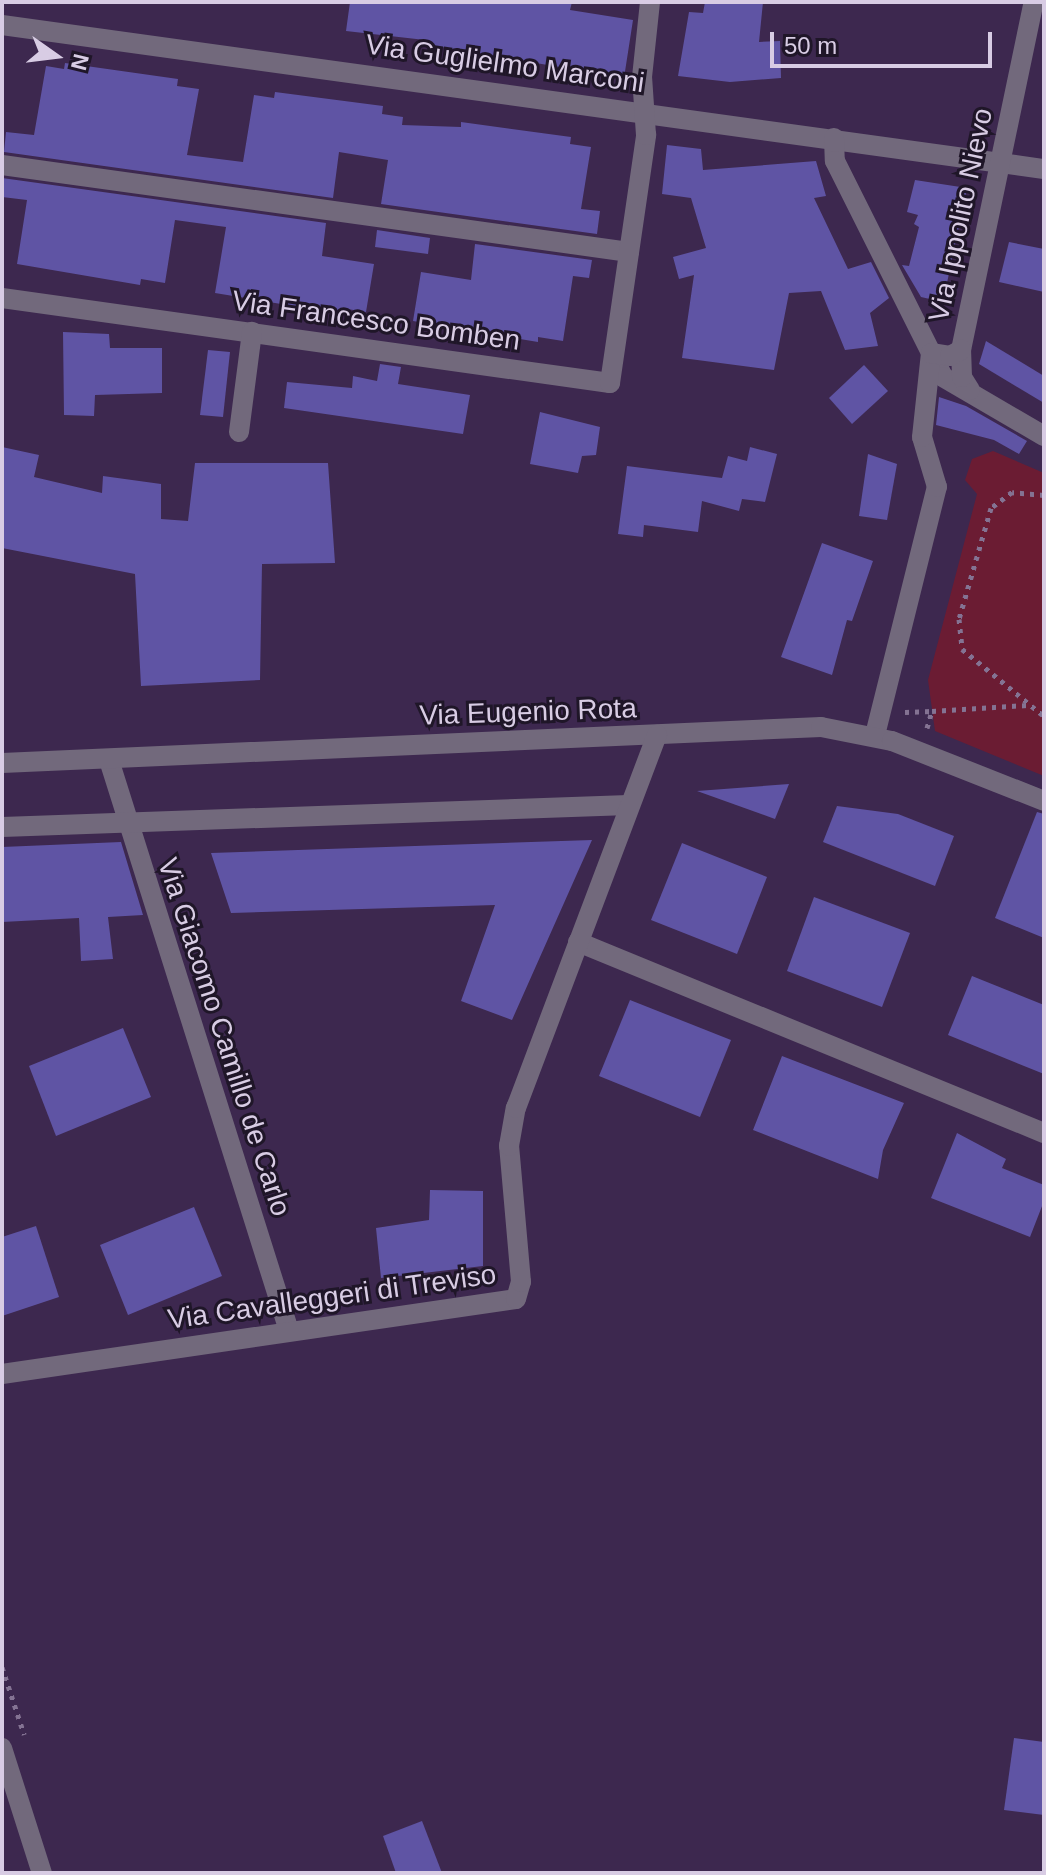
<!DOCTYPE html>
<style>
body{margin:0}
#map{position:relative;width:1046px;height:1875px;overflow:hidden;background:#3d284f;font-family:Helvetica,sans-serif}
div>[style]{position:absolute}
.green>*{inset:0;background:#6b1c33}
.building>*{inset:0;background:#5f54a4}
.path>*{height:5px;margin-top:-2.5px;transform-origin:0;background:repeating-linear-gradient(90deg,#847393 0 4px,transparent 0 10px)}
.minor>*{height:20px;margin:-10px;padding:0 10px;transform-origin:10px;border-radius:10px;background:#72697c}
span{translate:-50% -50%;white-space:nowrap;text-align:center;line-height:1.15;-webkit-text-stroke:6px #1f1628;paint-order:stroke}
.street-label{font-size:28px;color:#d8cce4}
.frame{position:absolute;inset:0;border:4px solid #d8cce4;pointer-events:none}
.north{position:absolute;left:16px;top:16px;width:80px;height:80px;-webkit-text-stroke:6px #1f1628;paint-order:stroke;rotate:104deg;font-size:22px;font-weight:700;line-height:32px;text-align:center;color:#d8cce4}
.north::after{content:'';display:block;margin:auto;width:28px;height:36px;background:#d8cce4;clip-path:polygon(50% 0,100% 100%,50% 72%,0 100%)}
.scale{position:absolute;left:770px;top:32px;width:222px;height:36px;box-sizing:border-box;border:4px solid #d8cce4;border-top:0;padding-left:10px;font-size:24px;line-height:28px;white-space:nowrap;color:#d8cce4;-webkit-text-stroke:6px #1f1628;paint-order:stroke}
</style>
<div id="map">
<div class="green">
<i style="clip-path:polygon(993px 451px,1044px 473px,1044px 776px,935px 731px,928px 680px,977px 494px,965px 480px,972px 459px)"></i>
</div>
<div class="building">
<i style="clip-path:polygon(350px 2px,572px 2px,570px 10px,633px 20px,624px 78px,424px 44px,425px 40px,346px 31px)"></i>
<i style="clip-path:polygon(705px 2px,763px 2px,759px 42px,780px 41px,781px 78px,730px 82px,678px 76px,689px 12px,703px 13px)"></i>
<i style="clip-path:polygon(65px 63px,178px 79px,177px 86px,199px 89px,187px 155px,243px 162px,254px 95px,274px 98px,275px 92px,383px 106px,382px 114px,403px 117px,402px 125px,461px 127px,461px 122px,571px 137px,570px 144px,591px 147px,581px 209px,600px 211px,597px 234px,381px 204px,388px 160px,339px 152px,333px 198px,4px 152px,6px 132px,34px 135px,46px 66px,64px 69px)"></i>
<i style="clip-path:polygon(667px 145px,701px 149px,703px 170px,816px 161px,826px 196px,814px 198px,848px 269px,871px 262px,889px 298px,870px 313px,878px 346px,845px 350px,821px 291px,789px 293px,774px 370px,682px 358px,694px 275px,679px 279px,673px 257px,706px 248px,691px 198px,662px 194px)"></i>
<i style="clip-path:polygon(2px 178px,326px 223px,322px 256px,374px 264px,366px 312px,341px 308px,341px 314px,215px 293px,226px 227px,175px 220px,165px 283px,141px 279px,140px 285px,17px 264px,27px 200px,2px 197px)"></i>
<i style="clip-path:polygon(915px 180px,967px 188px,943px 302px,921px 297px,902px 265px,909px 266px,919px 227px,914px 224px,918px 215px,907px 212px)"></i>
<i style="clip-path:polygon(377px 230px,430px 238px,428px 254px,375px 247px)"></i>
<i style="clip-path:polygon(1009px 242px,1044px 249px,1044px 292px,999px 282px)"></i>
<i style="clip-path:polygon(475px 244px,592px 260px,589px 278px,573px 276px,563px 341px,538px 337px,538px 342px,413px 321px,421px 272px,471px 280px)"></i>
<i style="clip-path:polygon(63px 332px,109px 334px,110px 348px,162px 348px,162px 393px,95px 395px,94px 416px,64px 415px)"></i>
<i style="clip-path:polygon(986px 341px,1044px 376px,1044px 403px,979px 364px)"></i>
<i style="clip-path:polygon(208px 350px,230px 352px,223px 417px,200px 415px)"></i>
<i style="clip-path:polygon(380px 364px,401px 367px,398px 384px,470px 395px,463px 434px,284px 408px,287px 382px,352px 388px,353px 376px,377px 381px)"></i>
<i style="clip-path:polygon(864px 365px,888px 391px,852px 424px,829px 398px)"></i>
<i style="clip-path:polygon(939px 397px,966px 406px,1027px 441px,1019px 454px,994px 440px,936px 425px)"></i>
<i style="clip-path:polygon(540px 412px,600px 427px,596px 455px,582px 456px,578px 473px,530px 464px)"></i>
<i style="clip-path:polygon(2px 447px,39px 455px,34px 477px,102px 493px,103px 476px,161px 484px,161px 519px,188px 521px,195px 463px,328px 463px,335px 563px,262px 564px,260px 680px,141px 686px,135px 574px,2px 548px)"></i>
<i style="clip-path:polygon(750px 447px,777px 454px,765px 502px,742px 499px,739px 511px,702px 501px,698px 532px,644px 525px,643px 537px,618px 534px,627px 466px,722px 478px,728px 456px,747px 461px)"></i>
<i style="clip-path:polygon(868px 454px,897px 464px,887px 520px,859px 516px)"></i>
<i style="clip-path:polygon(822px 543px,873px 561px,852px 621px,847px 620px,832px 675px,781px 657px)"></i>
<i style="clip-path:polygon(789px 784px,775px 819px,697px 791px)"></i>
<i style="clip-path:polygon(837px 806px,898px 814px,954px 836px,935px 886px,823px 842px)"></i>
<i style="clip-path:polygon(1037px 812px,1044px 814px,1044px 938px,995px 918px)"></i>
<i style="clip-path:polygon(592px 840px,512px 1020px,461px 1001px,495px 905px,231px 913px,211px 853px)"></i>
<i style="clip-path:polygon(121px 842px,143px 915px,108px 917px,113px 959px,81px 961px,79px 918px,2px 922px,2px 847px)"></i>
<i style="clip-path:polygon(682px 843px,767px 877px,737px 954px,651px 920px)"></i>
<i style="clip-path:polygon(814px 897px,910px 933px,882px 1007px,787px 971px)"></i>
<i style="clip-path:polygon(972px 976px,1044px 1005px,1044px 1074px,948px 1035px)"></i>
<i style="clip-path:polygon(630px 1000px,731px 1040px,700px 1117px,599px 1076px)"></i>
<i style="clip-path:polygon(123px 1028px,151px 1097px,56px 1136px,29px 1066px)"></i>
<i style="clip-path:polygon(782px 1056px,904px 1103px,883px 1150px,878px 1179px,753px 1130px)"></i>
<i style="clip-path:polygon(957px 1133px,1006px 1159px,1002px 1168px,1044px 1185px,1044px 1201px,1030px 1237px,931px 1198px)"></i>
<i style="clip-path:polygon(430px 1190px,483px 1191px,483px 1266px,381px 1278px,376px 1228px,429px 1220px)"></i>
<i style="clip-path:polygon(194px 1207px,222px 1276px,128px 1315px,100px 1245px)"></i>
<i style="clip-path:polygon(36px 1226px,59px 1297px,2px 1316px,2px 1237px)"></i>
<i style="clip-path:polygon(1014px 1738px,1044px 1742px,1044px 1815px,1004px 1810px)"></i>
<i style="clip-path:polygon(422px 1821px,442px 1873px,396px 1873px,383px 1836px)"></i>
</div>
<div class="path">
<i style="left:1044px;top:495px;width:32px;rotate:-175deg"></i>
<i style="left:1012px;top:492px;width:26px;rotate:143deg"></i>
<i style="left:991px;top:508px;width:116px;rotate:106.1deg"></i>
<i style="left:959px;top:619px;width:30px;rotate:84deg"></i>
<i style="left:962px;top:649px;width:106px;rotate:39.3deg"></i>
<i style="left:905px;top:712px;width:27px;rotate:-2deg"></i>
<i style="left:927px;top:728px;width:18px;rotate:-74deg"></i>
<i style="left:932px;top:711px;width:96px;rotate:-3.6deg"></i>
<i style="left:2px;top:1667px;width:71px;rotate:71.8deg"></i>
</div>
<div class="minor">
<i style="left:2px;top:25px;width:1052px;rotate:7.87deg"></i>
<i style="left:834px;top:138px;width:23px;rotate:88deg"></i>
<i style="left:835px;top:161px;width:241px;rotate:63.4deg"></i>
<i style="left:943px;top:377px;width:117px;rotate:30.3deg"></i>
<i style="left:2px;top:165px;width:633px;rotate:7.9deg"></i>
<i style="left:2px;top:298px;width:614px;rotate:7.96deg"></i>
<i style="left:610px;top:383px;width:251px;rotate:-81.7deg"></i>
<i style="left:646px;top:135px;width:58px;rotate:-93.9deg"></i>
<i style="left:642px;top:77px;width:75px;rotate:-83.9deg"></i>
<i style="left:970px;top:390px;width:15px;rotate:-122deg"></i>
<i style="left:962px;top:377px;width:27px;rotate:-92deg"></i>
<i style="left:961px;top:350px;width:356px;rotate:-78.2deg"></i>
<i style="left:239px;top:432px;width:101px;rotate:-82.6deg"></i>
<i style="left:875px;top:735px;width:256px;rotate:-76deg"></i>
<i style="left:937px;top:487px;width:52px;rotate:-106.7deg"></i>
<i style="left:922px;top:437px;width:84px;rotate:-83.9deg"></i>
<i style="left:931px;top:353px;width:19px;rotate:9deg"></i>
<i style="left:950px;top:356px;width:13px;rotate:-29deg"></i>
<i style="left:109px;top:760px;width:599px;rotate:72.5deg"></i>
<i style="left:2px;top:763px;width:820px;rotate:-2.52deg"></i>
<i style="left:821px;top:727px;width:72px;rotate:11.2deg"></i>
<i style="left:892px;top:741px;width:163px;rotate:21.5deg"></i>
<i style="left:2px;top:827px;width:627px;rotate:-2.01deg"></i>
<i style="left:578px;top:942px;width:504px;rotate:22.29deg"></i>
<i style="left:2px;top:1374px;width:519px;rotate:-8.3deg"></i>
<i style="left:516px;top:1299px;width:18px;rotate:-74deg"></i>
<i style="left:521px;top:1282px;width:137px;rotate:-95deg"></i>
<i style="left:509px;top:1146px;width:39px;rotate:-80deg"></i>
<i style="left:516px;top:1108px;width:399px;rotate:-69.3deg"></i>
<i style="left:2px;top:1748px;width:131px;rotate:72.3deg"></i>
</div>
<div class="street-label">
<span style="left:505px;top:64px;rotate:8deg">Via Guglielmo Marconi</span>
<span style="left:961px;top:215px;rotate:-78deg">Via Ippolito Nievo</span>
<span style="left:376px;top:321px;rotate:8deg">Via Francesco Bomben</span>
<span style="left:528px;top:712px;rotate:-2deg">Via Eugenio Rota</span>
<span style="left:224px;top:1037px;rotate:72deg">Via Giacomo Camillo de Carlo</span>
<span style="left:332px;top:1297px;rotate:-8deg">Via Cavalleggeri di Treviso</span>
</div>
<div class="frame"></div>
<div class="north">N</div>
<div class="scale">50 m</div>
</div>
